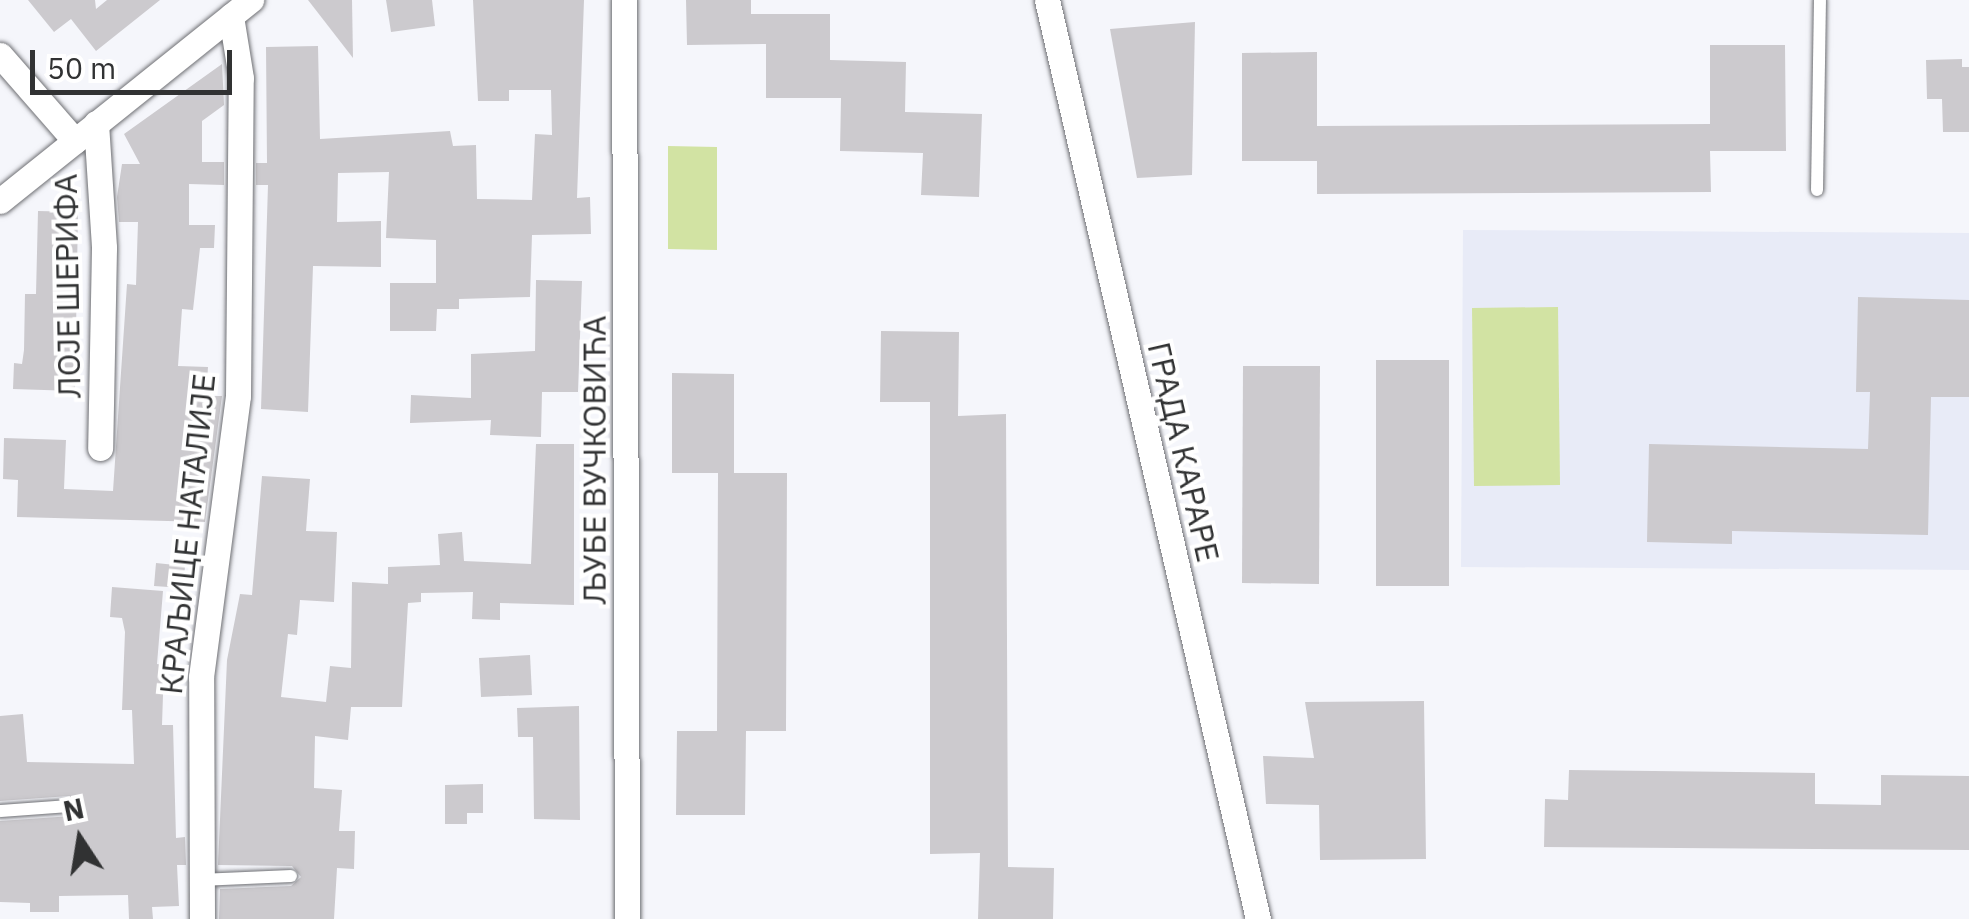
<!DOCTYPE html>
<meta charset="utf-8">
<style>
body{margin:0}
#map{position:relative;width:1969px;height:919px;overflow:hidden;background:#f5f6fb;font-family:"IBM Plex Sans",sans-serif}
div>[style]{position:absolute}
.built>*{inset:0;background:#e8ebf7}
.green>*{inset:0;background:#d2e3a3}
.building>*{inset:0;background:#cccace}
.roads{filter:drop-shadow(0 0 2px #6e6f73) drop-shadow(0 0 2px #6e6f73)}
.service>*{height:12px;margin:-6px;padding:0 6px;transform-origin:6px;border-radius:6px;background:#fff}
.minor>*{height:25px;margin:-12.5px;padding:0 12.5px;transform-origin:12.5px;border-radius:12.5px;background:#fff}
span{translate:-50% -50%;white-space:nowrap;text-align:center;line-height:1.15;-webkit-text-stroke:8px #fff;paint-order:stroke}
.street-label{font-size:32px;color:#313233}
.north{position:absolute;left:30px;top:789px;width:100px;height:100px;-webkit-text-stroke:8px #fff;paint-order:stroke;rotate:348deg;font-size:28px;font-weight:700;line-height:40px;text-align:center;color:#313233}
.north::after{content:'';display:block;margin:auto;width:35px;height:45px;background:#313233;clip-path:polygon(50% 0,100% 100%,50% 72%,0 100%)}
.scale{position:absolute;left:30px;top:50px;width:202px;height:45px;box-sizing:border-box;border:5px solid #313233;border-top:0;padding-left:12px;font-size:30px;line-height:35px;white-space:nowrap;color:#313233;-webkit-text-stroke:8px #fff;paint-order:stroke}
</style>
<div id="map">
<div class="built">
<i style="clip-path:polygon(1463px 230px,1969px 233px,1969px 570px,1461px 567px)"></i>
</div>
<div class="green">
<i style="clip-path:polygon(668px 146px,717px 147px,717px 250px,668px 249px)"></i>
<i style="clip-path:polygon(1558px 307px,1560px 485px,1474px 486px,1472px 308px)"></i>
</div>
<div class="building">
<i style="clip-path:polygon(28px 0,95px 0,96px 9px,107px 0,160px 0,96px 51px,71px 19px,54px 32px)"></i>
<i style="clip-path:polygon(308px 0,352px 0,353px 58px)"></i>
<i style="clip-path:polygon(386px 0,432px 0,435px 26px,391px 32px)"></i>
<i style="clip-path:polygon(473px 0,584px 0,577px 198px,590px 197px,591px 234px,532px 235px,530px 297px,459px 299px,459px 309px,437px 309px,436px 331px,390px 331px,390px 283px,436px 283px,436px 240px,386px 238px,389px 172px,338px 173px,337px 222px,381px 221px,381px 267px,313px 266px,308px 412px,261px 409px,268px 185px,256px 185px,256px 163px,267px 163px,266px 47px,318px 46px,320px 139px,450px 131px,453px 146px,476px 145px,477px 199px,532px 200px,535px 134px,552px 135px,551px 90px,509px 90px,509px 101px,478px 101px)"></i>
<i style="clip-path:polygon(686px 0,751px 0,751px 14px,830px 14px,830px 60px,906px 62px,905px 112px,982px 114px,979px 197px,921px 195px,923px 153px,840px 151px,841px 98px,766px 98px,766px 44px,687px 45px)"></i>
<i style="clip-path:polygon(1195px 22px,1192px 175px,1137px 178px,1110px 29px)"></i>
<i style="clip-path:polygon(1710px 45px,1785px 45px,1786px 151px,1710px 151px,1711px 192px,1317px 194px,1317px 161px,1242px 161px,1242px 53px,1317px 52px,1317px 126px,1710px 124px)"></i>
<i style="clip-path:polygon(1962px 59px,1962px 67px,1969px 67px,1969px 132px,1943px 132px,1942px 99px,1927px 99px,1926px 60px)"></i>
<i style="clip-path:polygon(222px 64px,224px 105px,202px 121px,202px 162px,224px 162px,224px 185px,189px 184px,189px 225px,215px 225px,214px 248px,200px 248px,193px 310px,182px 309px,178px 366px,208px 367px,206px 396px,222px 396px,205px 522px,17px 517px,18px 480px,3px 479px,4px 438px,66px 440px,64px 489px,113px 491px,127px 284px,136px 285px,138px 222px,119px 222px,117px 197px,122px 164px,140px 164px,124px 134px)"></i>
<i style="clip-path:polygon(38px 211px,78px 212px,75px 391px,13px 389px,14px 363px,22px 364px,24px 350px,25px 294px,36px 294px)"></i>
<i style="clip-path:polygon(536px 280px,582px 281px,578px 392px,542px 392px,541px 437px,490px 435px,491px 420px,410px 423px,411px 395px,471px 398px,471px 354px,535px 351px)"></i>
<i style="clip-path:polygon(1858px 297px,1969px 300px,1969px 397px,1931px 397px,1928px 535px,1732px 531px,1732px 544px,1647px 542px,1649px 444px,1868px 449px,1870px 392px,1856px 392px)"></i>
<i style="clip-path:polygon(881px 331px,959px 332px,958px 416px,1006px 414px,1008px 867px,1054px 868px,1053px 919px,978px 919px,980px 853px,930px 854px,930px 402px,880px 402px)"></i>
<i style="clip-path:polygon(1376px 360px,1449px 360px,1449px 586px,1376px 586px)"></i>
<i style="clip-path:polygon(1243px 366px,1320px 366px,1319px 584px,1242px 583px)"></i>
<i style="clip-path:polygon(672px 373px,734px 374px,734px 473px,787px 473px,786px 731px,746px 731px,745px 815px,676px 815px,677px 731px,717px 731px,718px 473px,672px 473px)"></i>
<i style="clip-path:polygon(536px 444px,574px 444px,574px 605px,500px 603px,500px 620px,472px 619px,473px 592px,421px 593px,421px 602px,408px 603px,402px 707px,351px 707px,348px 740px,315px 736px,314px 788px,342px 790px,339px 831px,355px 831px,354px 869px,337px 868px,334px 919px,219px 919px,220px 889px,291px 886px,301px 877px,292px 866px,218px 865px,227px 660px,240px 594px,252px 595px,262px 476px,310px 479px,306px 531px,337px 532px,334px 602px,300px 600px,297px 635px,288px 634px,281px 697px,326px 702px,330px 666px,351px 668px,352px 582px,388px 584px,388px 567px,440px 565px,438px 534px,462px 532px,464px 561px,531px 564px)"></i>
<i style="clip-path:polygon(156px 563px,185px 566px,183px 588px,154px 586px)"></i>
<i style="clip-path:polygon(112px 587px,163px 591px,157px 664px,164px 665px,162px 725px,173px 725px,176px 838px,185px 837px,186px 865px,177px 865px,179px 906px,152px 907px,153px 919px,129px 919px,128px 895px,59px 896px,59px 912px,30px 912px,30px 903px,0 902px,0 821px,72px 816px,80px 804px,69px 796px,0 801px,0 716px,23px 714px,27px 762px,134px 764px,132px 710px,122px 710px,125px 632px,122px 618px,110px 617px)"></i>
<i style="clip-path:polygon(530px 655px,532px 695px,481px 697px,479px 658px)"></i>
<i style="clip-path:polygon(1424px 701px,1426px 859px,1320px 860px,1319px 805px,1266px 804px,1263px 756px,1314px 758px,1305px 702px)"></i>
<i style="clip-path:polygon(579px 706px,580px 820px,534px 819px,533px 737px,518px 737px,517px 708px)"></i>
<i style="clip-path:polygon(1569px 770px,1815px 773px,1815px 804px,1881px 805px,1881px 775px,1969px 776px,1969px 850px,1544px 847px,1545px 799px,1568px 800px)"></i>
<i style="clip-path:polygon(483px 784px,483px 813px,467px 813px,467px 824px,445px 824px,445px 785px)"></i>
</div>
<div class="roads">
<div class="service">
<i style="left:1817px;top:190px;width:190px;rotate:-89.1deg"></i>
<i style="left:0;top:811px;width:70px;rotate:-4.1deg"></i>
<i style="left:200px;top:880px;width:91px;rotate:-2.5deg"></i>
</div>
<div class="minor">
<i style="left:624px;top:0;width:919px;rotate:89.81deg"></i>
<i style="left:1047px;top:0;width:943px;rotate:77.07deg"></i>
<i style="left:0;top:55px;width:114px;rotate:48.9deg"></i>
<i style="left:96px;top:123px;width:125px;rotate:86.3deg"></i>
<i style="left:104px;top:248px;width:200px;rotate:91.1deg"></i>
<i style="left:0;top:201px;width:322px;rotate:-38.7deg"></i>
<i style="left:202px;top:919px;width:242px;rotate:-90.2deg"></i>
<i style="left:201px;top:677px;width:283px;rotate:-82.5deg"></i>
<i style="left:238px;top:396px;width:318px;rotate:-89.5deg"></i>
<i style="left:241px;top:78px;width:63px;rotate:-99.2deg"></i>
</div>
</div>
<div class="street-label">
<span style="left:67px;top:286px;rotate:-91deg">ЛОЈЕ ШЕРИФА</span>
<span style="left:1184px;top:452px;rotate:77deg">ГРАДА КАРАРЕ</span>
<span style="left:594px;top:460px;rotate:-90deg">ЉУБЕ ВУЧКОВИЋА</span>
<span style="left:187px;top:534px;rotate:-84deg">КРАЉИЦЕ НАТАЛИЈЕ</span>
</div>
<div class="north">N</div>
<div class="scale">50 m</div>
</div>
